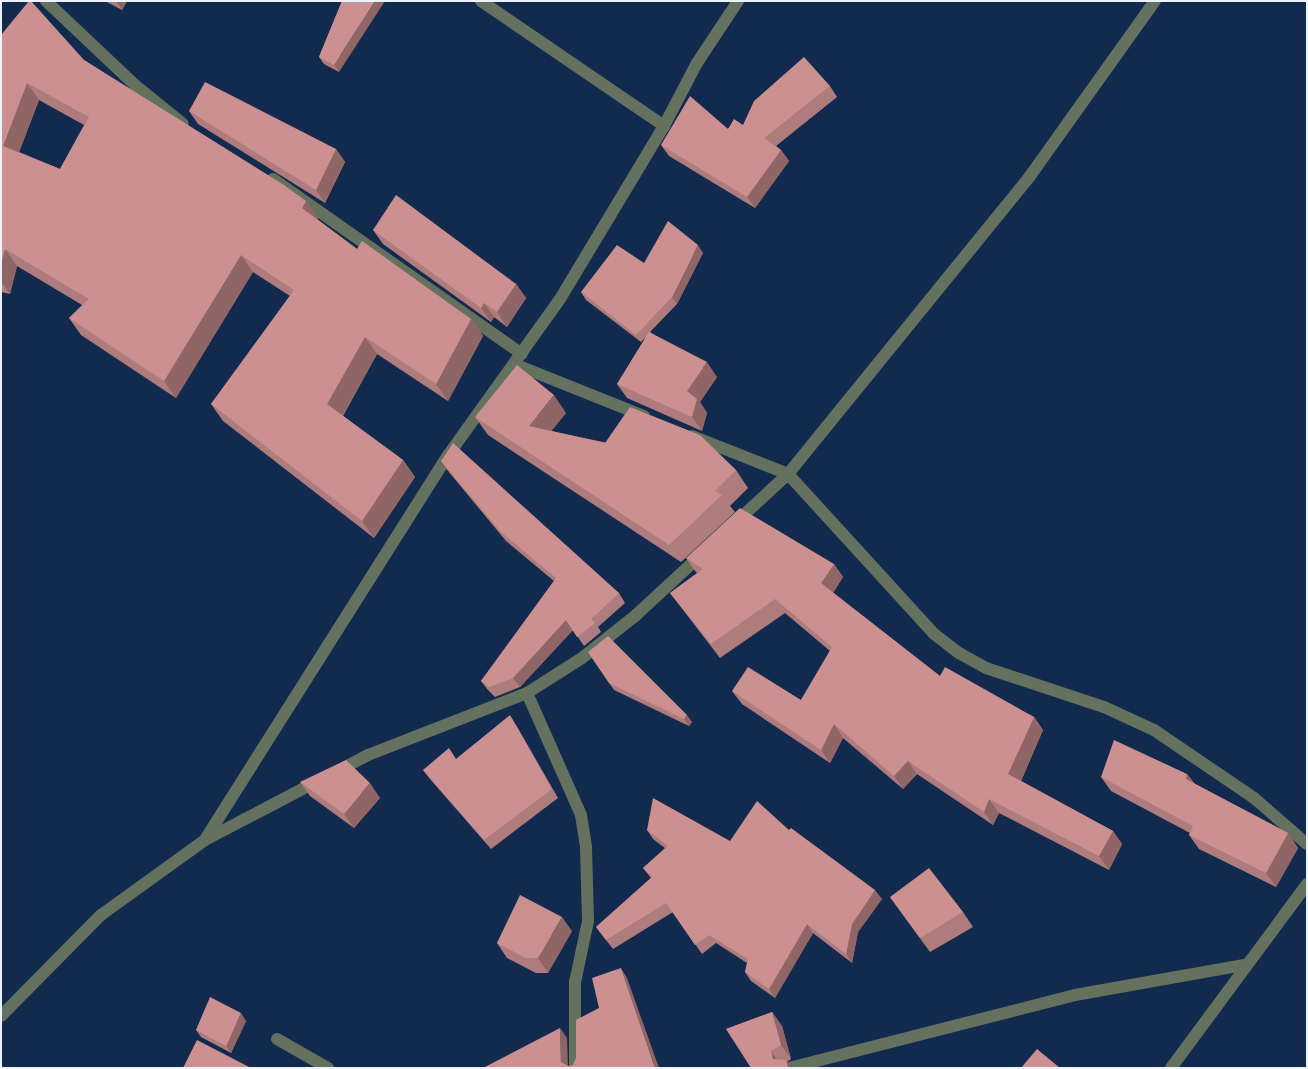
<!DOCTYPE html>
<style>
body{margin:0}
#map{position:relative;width:1308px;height:1069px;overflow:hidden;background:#112a4e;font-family:"Open Sans",sans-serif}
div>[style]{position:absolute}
.street>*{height:12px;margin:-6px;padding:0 6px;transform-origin:6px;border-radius:6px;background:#63715e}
.wall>*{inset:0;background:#af7c7d}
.shaded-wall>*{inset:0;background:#8f6566}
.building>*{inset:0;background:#cc9091}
span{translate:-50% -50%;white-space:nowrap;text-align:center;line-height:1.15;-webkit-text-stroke:5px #081323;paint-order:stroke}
.frame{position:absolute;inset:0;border:2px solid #ecf3fc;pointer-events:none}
</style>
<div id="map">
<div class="street">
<i style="left:46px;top:1px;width:124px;rotate:43.4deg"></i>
<i style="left:136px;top:86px;width:60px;rotate:39deg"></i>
<i style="left:481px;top:1px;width:222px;rotate:34.3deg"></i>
<i style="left:273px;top:179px;width:304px;rotate:35.1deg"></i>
<i style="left:514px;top:364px;width:140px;rotate:21.8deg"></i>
<i style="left:692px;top:436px;width:103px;rotate:21.6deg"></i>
<i style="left:788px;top:474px;width:215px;rotate:47.6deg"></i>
<i style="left:933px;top:633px;width:33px;rotate:38deg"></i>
<i style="left:959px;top:653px;width:31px;rotate:29deg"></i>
<i style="left:986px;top:668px;width:124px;rotate:18.3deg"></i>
<i style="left:1104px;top:707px;width:55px;rotate:24.7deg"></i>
<i style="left:1154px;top:730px;width:121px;rotate:34.2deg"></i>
<i style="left:1254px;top:798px;width:70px;rotate:41deg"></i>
<i style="left:736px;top:522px;width:71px;rotate:-42.7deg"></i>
<i style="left:788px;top:474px;width:384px;rotate:-50.9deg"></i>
<i style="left:1030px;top:176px;width:215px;rotate:-54.5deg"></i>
<i style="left:527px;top:693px;width:133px;rotate:66.1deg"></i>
<i style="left:581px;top:815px;width:33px;rotate:81deg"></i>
<i style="left:586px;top:848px;width:73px;rotate:88.4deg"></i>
<i style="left:588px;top:921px;width:62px;rotate:102deg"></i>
<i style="left:575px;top:982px;width:86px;rotate:90deg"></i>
<i style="left:336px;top:772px;width:36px;rotate:-28deg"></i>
<i style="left:368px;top:755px;width:171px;rotate:-21.3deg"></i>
<i style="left:527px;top:693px;width:65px;rotate:-32.5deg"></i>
<i style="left:582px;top:658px;width:68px;rotate:-38.4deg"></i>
<i style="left:635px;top:616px;width:93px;rotate:-42.8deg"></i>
<i style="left:206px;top:838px;width:454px;rotate:-57.7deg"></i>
<i style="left:449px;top:454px;width:191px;rotate:-54.4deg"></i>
<i style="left:560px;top:299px;width:202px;rotate:-59deg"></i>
<i style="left:664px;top:126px;width:71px;rotate:-62.4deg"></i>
<i style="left:697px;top:63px;width:74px;rotate:-56.5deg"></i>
<i style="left:1px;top:1016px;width:142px;rotate:-45.3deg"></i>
<i style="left:101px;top:915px;width:128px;rotate:-35.8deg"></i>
<i style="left:205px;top:840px;width:127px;rotate:-27.6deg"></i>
<i style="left:277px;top:1039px;width:59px;rotate:29.6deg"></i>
<i style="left:789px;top:1068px;width:295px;rotate:-14.3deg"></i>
<i style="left:1075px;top:995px;width:172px;rotate:-10.1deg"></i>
<i style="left:1171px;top:1068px;width:229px;rotate:-53.5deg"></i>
</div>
<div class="wall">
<i style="clip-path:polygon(105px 1px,127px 1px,122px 10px)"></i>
<i style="clip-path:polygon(342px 1px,339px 72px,324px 64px,319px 57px)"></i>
<i style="clip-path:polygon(evenodd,1px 35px,84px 60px,306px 201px,318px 218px,317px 219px,357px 249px,471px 319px,483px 336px,448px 401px,377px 354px,343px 416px,403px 460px,415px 477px,374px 538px,223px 421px,211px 404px,290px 296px,253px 272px,176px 398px,81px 335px,69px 318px,82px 305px,17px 266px,10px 294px,1px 292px,1px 35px,39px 100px,84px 125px,60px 169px,19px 152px,39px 100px)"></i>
<i style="clip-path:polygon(830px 86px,837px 97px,776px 146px,781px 150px,789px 161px,755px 208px,669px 156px,661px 145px,743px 125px)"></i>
<i style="clip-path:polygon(189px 111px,336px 149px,345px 162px,325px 203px,198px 124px)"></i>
<i style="clip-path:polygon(373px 230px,516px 284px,526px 298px,507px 327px,494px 317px,491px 322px,383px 244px)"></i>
<i style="clip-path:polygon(703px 253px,677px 304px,650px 332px,717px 377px,700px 402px,707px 413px,702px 431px,627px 398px,617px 384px,646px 337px,641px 342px,586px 300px,581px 292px,644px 263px)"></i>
<i style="clip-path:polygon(566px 413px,551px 431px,736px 470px,748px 488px,730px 506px,735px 512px,681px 562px,488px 435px,475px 417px)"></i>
<i style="clip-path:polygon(441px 461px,619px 593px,625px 603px,598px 627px,601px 632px,584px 646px,573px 630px,520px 687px,495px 697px,488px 690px,481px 681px,554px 581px,506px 541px,448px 471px)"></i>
<i style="clip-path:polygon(686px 558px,834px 564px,843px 577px,833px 593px,940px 676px,1034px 717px,1043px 730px,1021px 781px,1113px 831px,1122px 844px,1109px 870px,999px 813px,993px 825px,917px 774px,903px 789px,843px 738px,830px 763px,742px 704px,732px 691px,801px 700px,830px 651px,785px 613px,720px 658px,670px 593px,697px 573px,695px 571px)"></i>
<i style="clip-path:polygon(588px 652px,692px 722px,689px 726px,614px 690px)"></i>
<i style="clip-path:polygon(516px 725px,558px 798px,491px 849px,430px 779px,423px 770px,457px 759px)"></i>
<i style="clip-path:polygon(1187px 774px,1195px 784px,1288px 833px,1298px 848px,1276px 887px,1199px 849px,1189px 835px,1190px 833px,1111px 791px,1101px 777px)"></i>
<i style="clip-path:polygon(300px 782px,380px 798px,354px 828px,310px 796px)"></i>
<i style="clip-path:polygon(647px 830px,730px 841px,789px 830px,882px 899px,858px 932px,852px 963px,813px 933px,775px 998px,751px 981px,745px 972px,747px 963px,716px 943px,702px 954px,673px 912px,613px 949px,596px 927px,651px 878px,643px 868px,665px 848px,653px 839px)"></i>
<i style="clip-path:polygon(890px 897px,963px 912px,973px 927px,930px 952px)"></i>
<i style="clip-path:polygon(572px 931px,548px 973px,536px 973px,507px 958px,497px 943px)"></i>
<i style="clip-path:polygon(772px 1012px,782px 1026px,791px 1059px,787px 1062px,791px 1068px,726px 1029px)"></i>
<i style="clip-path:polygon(246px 1021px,231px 1053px,201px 1037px,196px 1030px)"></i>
</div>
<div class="shaded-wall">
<i style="clip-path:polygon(116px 1px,127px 1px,122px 10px)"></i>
<i style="clip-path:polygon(375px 1px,385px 1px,339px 72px,334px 65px)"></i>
<i style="clip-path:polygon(27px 83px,39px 100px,15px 163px,3px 146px)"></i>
<i style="clip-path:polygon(336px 149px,345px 162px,325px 203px,316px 190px)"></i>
<i style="clip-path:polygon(781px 150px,789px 161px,755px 208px,747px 197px)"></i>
<i style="clip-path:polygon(306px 201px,318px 218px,314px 225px,302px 208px)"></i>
<i style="clip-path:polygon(698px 245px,703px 253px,677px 304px,672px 297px)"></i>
<i style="clip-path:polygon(5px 249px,17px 266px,10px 294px,1px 281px,1px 264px)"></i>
<i style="clip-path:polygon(241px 255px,253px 272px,176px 398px,164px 381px)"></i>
<i style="clip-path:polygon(516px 284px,526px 298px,507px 327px,497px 312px)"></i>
<i style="clip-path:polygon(484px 303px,494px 317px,491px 322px,481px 308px)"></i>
<i style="clip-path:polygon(471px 319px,483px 336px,448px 401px,436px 384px)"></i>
<i style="clip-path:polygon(365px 337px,377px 354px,339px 421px,327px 404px)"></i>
<i style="clip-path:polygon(707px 362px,717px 377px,700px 402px,707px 413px,702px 431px,692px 417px,687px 391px)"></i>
<i style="clip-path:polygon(554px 395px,566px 413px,541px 444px,529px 426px)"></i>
<i style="clip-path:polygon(403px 460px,415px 477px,374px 538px,362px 521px)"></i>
<i style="clip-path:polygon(834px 564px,843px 577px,830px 597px,821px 583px)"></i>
<i style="clip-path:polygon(566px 620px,573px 630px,520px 687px,513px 678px)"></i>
<i style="clip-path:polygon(510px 715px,516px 725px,558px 798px,552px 789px)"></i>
<i style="clip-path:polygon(687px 715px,692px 722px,689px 726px,684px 719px)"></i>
<i style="clip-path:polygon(1034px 717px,1043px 730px,1018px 788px,1008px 774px)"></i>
<i style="clip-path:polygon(834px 724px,843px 738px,830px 763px,821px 750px)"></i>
<i style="clip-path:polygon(908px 761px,917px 774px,903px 789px,894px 776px)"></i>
<i style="clip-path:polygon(1187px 774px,1197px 788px,1186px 779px)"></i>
<i style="clip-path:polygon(370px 783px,380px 798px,354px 828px,344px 814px)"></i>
<i style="clip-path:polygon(989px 799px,999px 813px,993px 825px,984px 812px)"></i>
<i style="clip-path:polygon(1113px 831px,1122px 844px,1109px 870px,1099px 856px)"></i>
<i style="clip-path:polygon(1288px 833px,1298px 848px,1276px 887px,1266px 873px)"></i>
<i style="clip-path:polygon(875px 890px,882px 899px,858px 932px,852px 963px,846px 954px,852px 924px)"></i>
<i style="clip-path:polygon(562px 917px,572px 931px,548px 973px,538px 958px)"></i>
<i style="clip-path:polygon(807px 924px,813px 933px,775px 998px,769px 989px)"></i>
<i style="clip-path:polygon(621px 968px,627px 978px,659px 1068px,655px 1068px)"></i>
<i style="clip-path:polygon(772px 1012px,782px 1026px,791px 1059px,781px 1045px)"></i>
<i style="clip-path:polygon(241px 1013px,246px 1021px,231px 1053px,226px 1046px)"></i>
<i style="clip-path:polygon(560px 1028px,567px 1038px,568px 1068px,561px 1062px)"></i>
<i style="clip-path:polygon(771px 1051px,781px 1065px,773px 1059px)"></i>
<i style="clip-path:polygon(786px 1060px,791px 1068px,788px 1068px)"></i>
</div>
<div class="building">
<i style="clip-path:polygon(evenodd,29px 1px,31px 1px,84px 60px,284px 185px,306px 201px,302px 208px,357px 249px,362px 241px,471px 319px,436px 384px,365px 337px,327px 404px,403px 460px,362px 521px,211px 404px,294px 290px,241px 255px,164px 381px,69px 318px,89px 299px,5px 249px,1px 264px,1px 35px,29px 1px,27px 83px,89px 117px,60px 169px,3px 146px,27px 83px)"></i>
<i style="clip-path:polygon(342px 1px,375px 1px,334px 65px,319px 57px)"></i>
<i style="clip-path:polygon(804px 57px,830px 86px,764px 138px,781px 150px,747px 197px,661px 145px,690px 96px,728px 129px,734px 119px,743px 125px,754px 101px)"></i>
<i style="clip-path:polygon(205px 82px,336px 149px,316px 190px,189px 111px)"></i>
<i style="clip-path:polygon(396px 195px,516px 284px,497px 312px,484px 303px,481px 308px,373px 230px)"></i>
<i style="clip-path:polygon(668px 221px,698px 245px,672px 297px,636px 335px,581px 292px,617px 245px,644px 263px)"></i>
<i style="clip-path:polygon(649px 332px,707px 362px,687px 391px,697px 399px,692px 417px,617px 384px)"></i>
<i style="clip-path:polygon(517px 365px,554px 395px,529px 426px,605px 443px,630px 407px,700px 435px,736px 470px,715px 491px,722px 495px,669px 545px,475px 417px)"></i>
<i style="clip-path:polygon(453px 443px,619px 593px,591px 619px,595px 623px,577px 637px,566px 620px,513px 678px,489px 687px,481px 681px,556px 578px,500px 531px,441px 461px)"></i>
<i style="clip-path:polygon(740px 508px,834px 564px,821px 583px,940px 676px,945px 667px,1034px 717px,1008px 774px,1113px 831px,1099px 856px,989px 799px,984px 812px,908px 761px,894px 776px,834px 724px,821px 750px,732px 691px,748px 667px,801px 700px,832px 647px,775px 599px,711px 644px,670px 593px,703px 569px,686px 558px)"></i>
<i style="clip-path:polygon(608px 636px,687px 715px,684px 719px,609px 683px,588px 652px)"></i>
<i style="clip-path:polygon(510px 715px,552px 789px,484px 840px,423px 770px,449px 748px,456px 759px)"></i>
<i style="clip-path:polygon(1114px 740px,1187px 774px,1186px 779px,1288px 833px,1266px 873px,1189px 835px,1193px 826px,1101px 777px)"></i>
<i style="clip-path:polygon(346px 760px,370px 783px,344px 814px,300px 782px)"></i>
<i style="clip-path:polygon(653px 798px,730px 841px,757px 801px,789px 830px,791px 828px,875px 890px,852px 924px,846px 954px,807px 924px,769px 989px,745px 972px,748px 959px,709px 935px,695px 945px,666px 903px,606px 940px,596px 927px,652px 877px,643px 868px,668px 846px,647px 830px)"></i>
<i style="clip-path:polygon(929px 868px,963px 912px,920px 938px,890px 897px)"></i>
<i style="clip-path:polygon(520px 895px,562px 917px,538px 958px,526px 958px,497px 943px)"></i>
<i style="clip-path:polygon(621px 968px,655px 1068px,483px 1068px,560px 1028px,561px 1062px,568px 1066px,573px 1065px,576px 1058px,576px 1020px,599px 1008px,592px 978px)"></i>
<i style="clip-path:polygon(210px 997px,241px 1013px,226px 1046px,196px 1030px)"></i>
<i style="clip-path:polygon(772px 1012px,781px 1045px,771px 1051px,773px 1059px,786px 1060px,788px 1068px,751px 1068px,726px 1029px)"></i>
<i style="clip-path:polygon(197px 1040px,251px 1068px,183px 1068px)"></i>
<i style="clip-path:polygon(1037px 1049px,1060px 1068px,1021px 1068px)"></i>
</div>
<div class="frame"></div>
</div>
